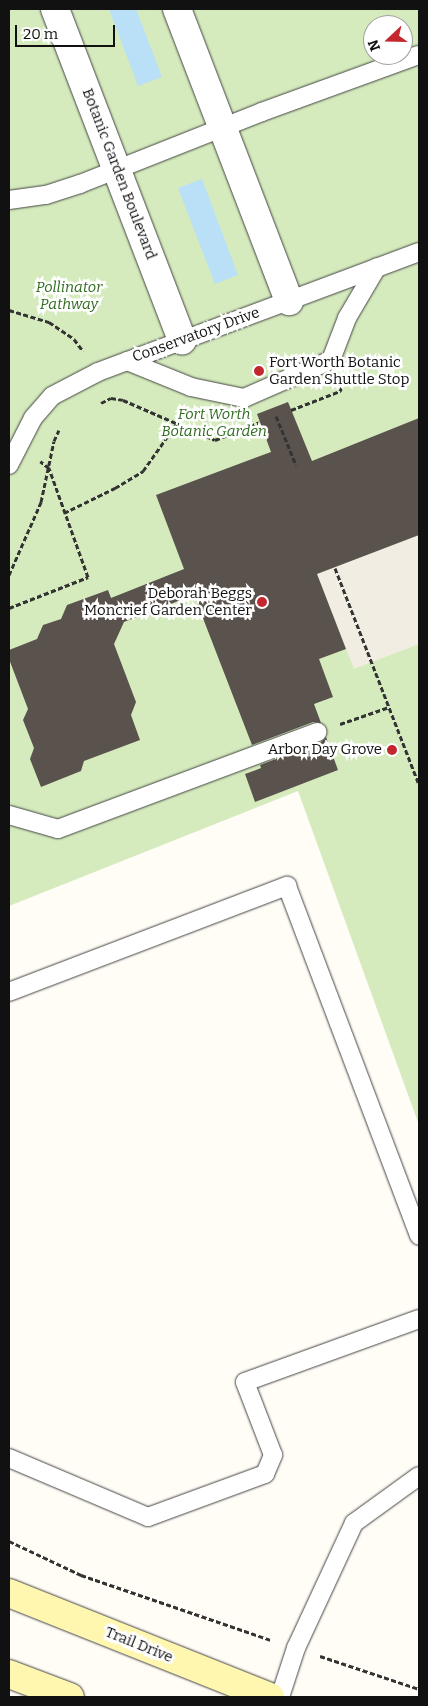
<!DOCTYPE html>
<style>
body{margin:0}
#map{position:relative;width:428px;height:1706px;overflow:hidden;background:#fffdf5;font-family:Bitter,serif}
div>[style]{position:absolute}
.green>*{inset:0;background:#d5ebbd}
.plaza>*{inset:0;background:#f1ede2}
.water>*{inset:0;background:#b9e0f7}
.building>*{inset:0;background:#5a524d}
.path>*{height:3px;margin-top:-1.5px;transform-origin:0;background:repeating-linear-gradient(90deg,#333 0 5px,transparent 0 7.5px)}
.roads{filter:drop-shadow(0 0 1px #444) drop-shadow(0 0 1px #444)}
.lane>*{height:18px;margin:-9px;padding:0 9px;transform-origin:9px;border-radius:9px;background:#fff}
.street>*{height:28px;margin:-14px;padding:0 14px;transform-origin:14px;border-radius:14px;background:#fff}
.secondary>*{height:28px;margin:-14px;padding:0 14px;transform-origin:14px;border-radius:14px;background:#fff6b0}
.dots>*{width:14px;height:14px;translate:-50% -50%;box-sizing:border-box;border:2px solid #fff;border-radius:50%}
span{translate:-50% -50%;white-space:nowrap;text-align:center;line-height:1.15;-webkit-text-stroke:5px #fff;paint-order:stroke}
.street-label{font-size:15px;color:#111}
.park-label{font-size:15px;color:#2f6b1f;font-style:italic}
.poi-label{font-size:15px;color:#111}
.left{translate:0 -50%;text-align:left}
.right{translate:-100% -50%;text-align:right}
.frame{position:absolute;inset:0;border:10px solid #111;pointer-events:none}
.north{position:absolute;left:363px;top:15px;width:50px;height:50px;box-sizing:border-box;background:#fff;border:1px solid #a0a0a0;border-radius:50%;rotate:249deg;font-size:14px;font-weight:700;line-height:20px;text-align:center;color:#111}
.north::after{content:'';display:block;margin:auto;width:18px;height:22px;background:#c4262e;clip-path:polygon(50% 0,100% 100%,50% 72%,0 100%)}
.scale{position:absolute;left:15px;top:25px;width:100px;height:22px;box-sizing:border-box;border:2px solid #111;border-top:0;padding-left:6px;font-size:15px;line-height:18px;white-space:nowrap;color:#111;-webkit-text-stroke:4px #fff;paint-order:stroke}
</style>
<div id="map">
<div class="green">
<i style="clip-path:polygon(evenodd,9px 9px,419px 9px,419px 1125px,298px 791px,9px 906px,9px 9px,373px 25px,403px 25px,403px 55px,373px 55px,373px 25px)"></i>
</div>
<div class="plaza">
<i style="clip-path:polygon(419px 535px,419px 644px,354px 669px,317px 574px)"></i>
</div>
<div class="water">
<i style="clip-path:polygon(109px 9px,136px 9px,162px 77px,138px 86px)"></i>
<i style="clip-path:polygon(202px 179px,238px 275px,215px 284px,178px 188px)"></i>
</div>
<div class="building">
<i style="clip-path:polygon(288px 402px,312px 461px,419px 418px,419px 535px,317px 574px,346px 649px,319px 659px,333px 697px,314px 704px,321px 723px,313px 722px,252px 745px,194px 595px,124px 622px,114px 644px,136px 702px,131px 715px,140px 740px,84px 761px,81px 771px,41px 787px,30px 759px,34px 748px,23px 720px,28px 709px,9px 659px,9px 650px,37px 639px,43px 625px,61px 619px,67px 605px,108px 590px,111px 598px,184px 569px,156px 495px,271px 452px,257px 414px)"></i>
<i style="clip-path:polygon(326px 737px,338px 770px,255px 802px,245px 774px,261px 768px,260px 765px,321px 742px)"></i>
</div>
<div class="path">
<i style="left:9px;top:310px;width:42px;rotate:16.7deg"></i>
<i style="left:49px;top:322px;width:30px;rotate:34deg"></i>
<i style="left:74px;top:339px;width:15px;rotate:53deg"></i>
<i style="left:101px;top:403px;width:11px;rotate:-27deg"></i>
<i style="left:111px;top:398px;width:12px;rotate:9deg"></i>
<i style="left:123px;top:400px;width:100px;rotate:23.5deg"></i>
<i style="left:215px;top:440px;width:48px;rotate:-21.8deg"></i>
<i style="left:291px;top:410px;width:53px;rotate:-21.2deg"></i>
<i style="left:340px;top:391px;width:9px;rotate:-63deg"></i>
<i style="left:276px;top:416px;width:53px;rotate:67.8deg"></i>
<i style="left:64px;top:513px;width:57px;rotate:-26.1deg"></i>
<i style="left:115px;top:488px;width:33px;rotate:-31deg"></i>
<i style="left:143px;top:471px;width:59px;rotate:-54.7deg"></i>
<i style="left:335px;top:568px;width:233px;rotate:68.8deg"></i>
<i style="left:9px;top:575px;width:80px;rotate:-66.3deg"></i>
<i style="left:41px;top:502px;width:62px;rotate:-78deg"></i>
<i style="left:54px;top:441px;width:12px;rotate:-66deg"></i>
<i style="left:9px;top:608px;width:85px;rotate:-21.4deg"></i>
<i style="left:88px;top:577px;width:116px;rotate:-109.7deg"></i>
<i style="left:49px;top:468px;width:11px;rotate:-142deg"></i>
<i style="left:340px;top:724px;width:52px;rotate:-19.1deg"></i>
<i style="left:9px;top:1541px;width:80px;rotate:25.3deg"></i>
<i style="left:81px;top:1575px;width:201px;rotate:18.9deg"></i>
<i style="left:320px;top:1656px;width:104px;rotate:18.4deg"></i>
</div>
<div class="roads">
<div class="lane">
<i style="left:9px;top:200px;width:37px;rotate:-8deg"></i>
<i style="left:46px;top:195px;width:36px;rotate:-18deg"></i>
<i style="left:80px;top:184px;width:196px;rotate:-21.6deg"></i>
<i style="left:262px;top:112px;width:167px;rotate:-20deg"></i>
<i style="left:127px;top:361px;width:69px;rotate:22.1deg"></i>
<i style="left:191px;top:387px;width:54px;rotate:11.7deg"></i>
<i style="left:244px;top:398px;width:95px;rotate:-23.6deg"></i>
<i style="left:331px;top:360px;width:45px;rotate:-69.1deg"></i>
<i style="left:347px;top:318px;width:59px;rotate:-59.5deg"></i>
<i style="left:9px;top:465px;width:53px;rotate:-62.9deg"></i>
<i style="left:33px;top:418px;width:29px;rotate:-49deg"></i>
<i style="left:52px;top:396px;width:52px;rotate:-27.6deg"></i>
<i style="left:98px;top:372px;width:343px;rotate:-20.5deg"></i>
<i style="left:9px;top:815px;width:51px;rotate:15.9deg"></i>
<i style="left:58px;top:829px;width:277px;rotate:-20.5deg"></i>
<i style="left:9px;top:992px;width:298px;rotate:-20.9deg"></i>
<i style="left:287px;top:886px;width:374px;rotate:69.3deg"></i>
<i style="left:9px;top:1458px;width:151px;rotate:23deg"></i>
<i style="left:148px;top:1517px;width:125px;rotate:-20.2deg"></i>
<i style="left:265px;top:1474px;width:21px;rotate:-67deg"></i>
<i style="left:273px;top:1455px;width:78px;rotate:-111deg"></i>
<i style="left:245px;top:1382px;width:185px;rotate:-19.9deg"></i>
<i style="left:280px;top:1697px;width:52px;rotate:-71.9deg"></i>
<i style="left:296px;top:1648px;width:138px;rotate:-65.1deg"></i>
<i style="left:354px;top:1523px;width:80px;rotate:-35.9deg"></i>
</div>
<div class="street">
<i style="left:55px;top:9px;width:355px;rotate:69deg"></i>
<i style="left:177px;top:9px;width:313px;rotate:69deg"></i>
</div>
<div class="secondary">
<i style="left:9px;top:1593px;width:281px;rotate:21.7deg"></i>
<i style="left:9px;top:1674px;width:65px;rotate:20.7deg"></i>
</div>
</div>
<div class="dots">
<i style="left:259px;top:371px;background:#c4262e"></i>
<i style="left:262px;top:602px;background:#c4262e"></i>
<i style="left:392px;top:750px;background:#c4262e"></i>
</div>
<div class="street-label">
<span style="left:119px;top:174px;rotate:69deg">Botanic Garden Boulevard</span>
<span style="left:196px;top:335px;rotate:-20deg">Conservatory Drive</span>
<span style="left:139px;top:1645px;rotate:22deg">Trail Drive</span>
</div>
<div class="park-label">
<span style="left:69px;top:296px">Pollinator<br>Pathway</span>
<span style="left:214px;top:423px">Fort Worth<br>Botanic Garden</span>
</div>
<div class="poi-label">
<span class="left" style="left:269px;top:371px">Fort Worth Botanic<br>Garden Shuttle Stop</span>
<span class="right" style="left:252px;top:602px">Deborah Beggs<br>Moncrief Garden Center</span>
<span class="right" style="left:382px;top:750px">Arbor Day Grove</span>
</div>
<div class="frame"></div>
<div class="north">N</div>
<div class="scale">20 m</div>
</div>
